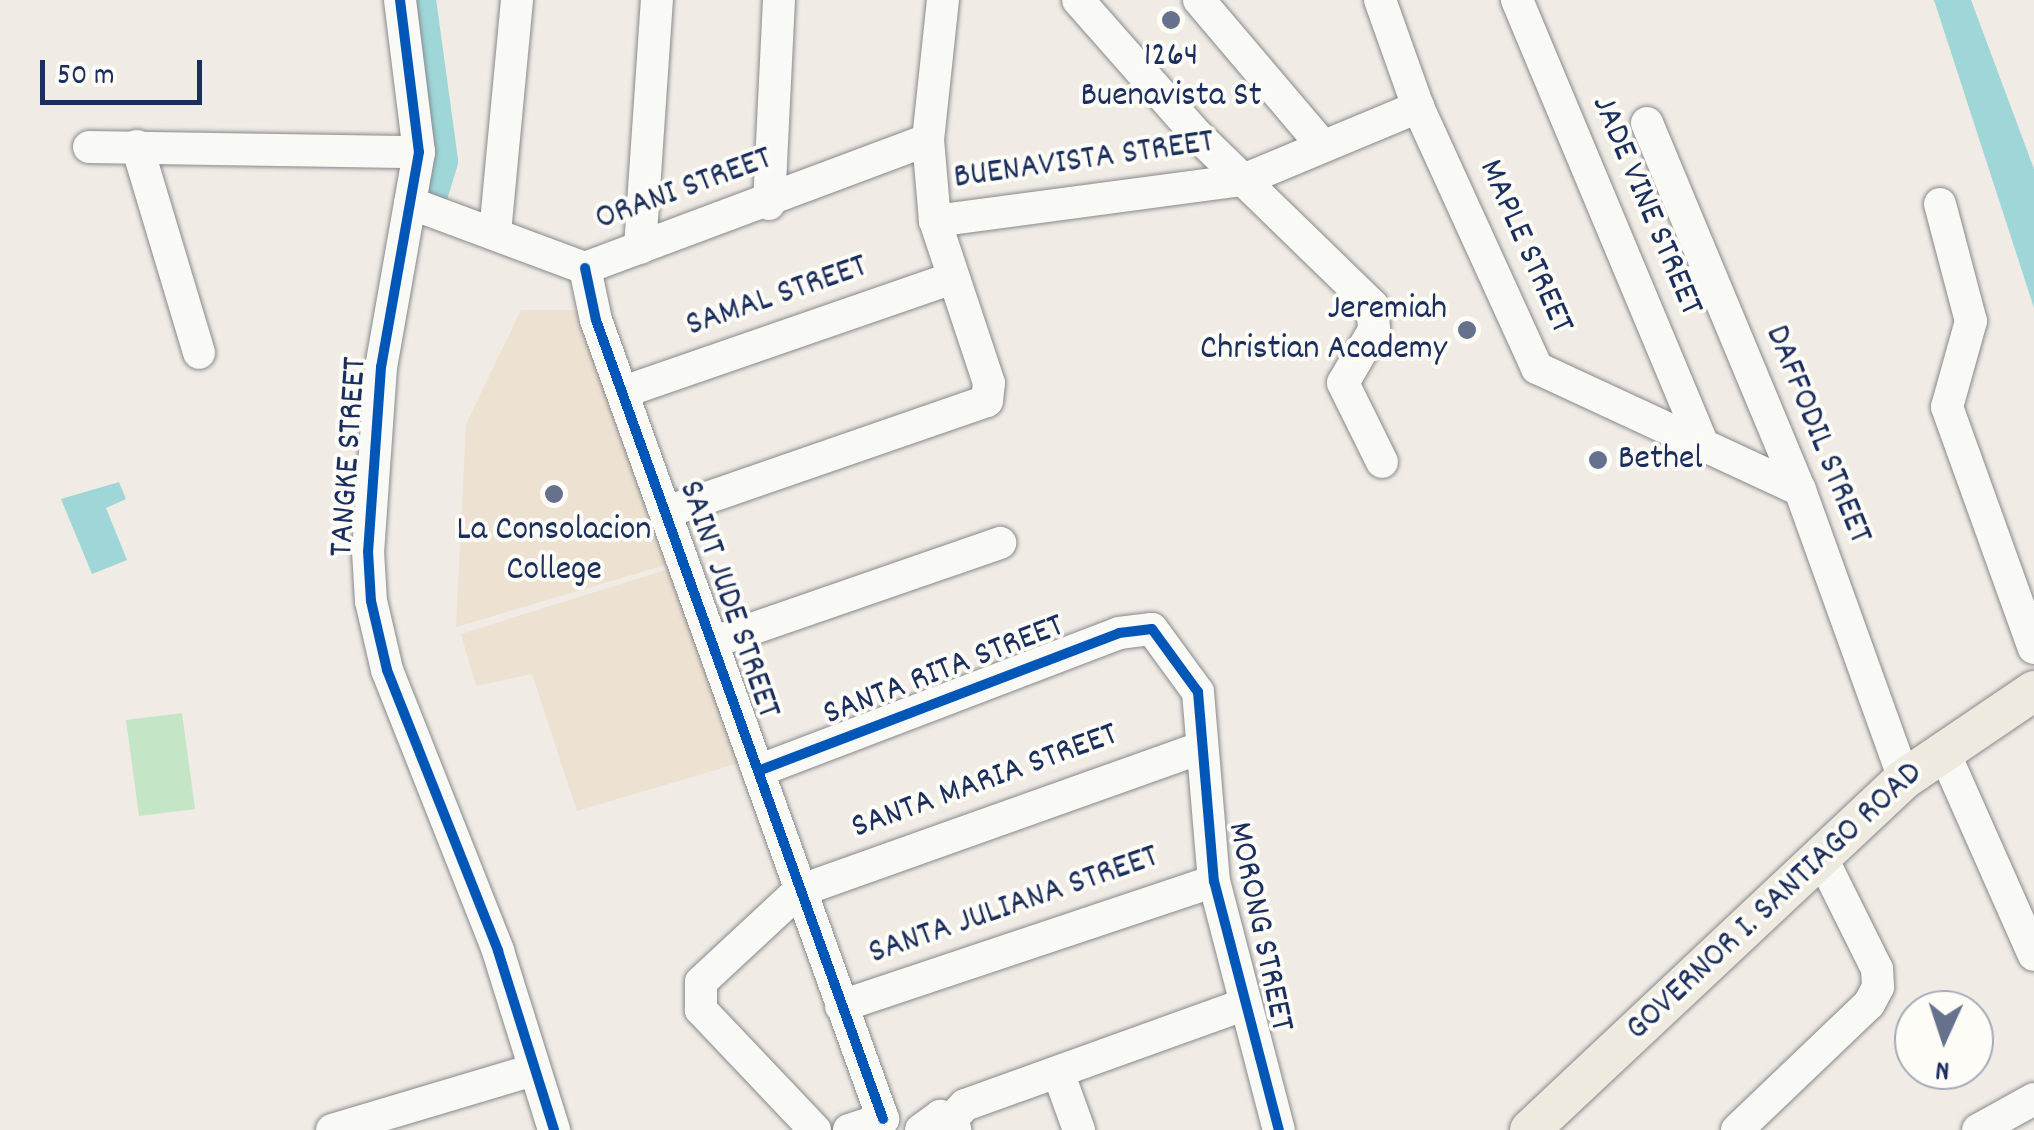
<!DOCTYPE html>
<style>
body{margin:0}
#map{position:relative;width:2034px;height:1130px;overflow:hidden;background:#f0ebe4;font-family:Dekko,sans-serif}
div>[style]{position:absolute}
.built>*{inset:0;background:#ede1d2}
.green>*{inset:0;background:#c4e6c6}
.water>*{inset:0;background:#9fd6d8}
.river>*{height:40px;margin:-20px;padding:0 20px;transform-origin:20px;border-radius:20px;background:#9fd6d8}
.roads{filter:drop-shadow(0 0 2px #87898e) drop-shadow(0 0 2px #87898e)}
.minor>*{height:32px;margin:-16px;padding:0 16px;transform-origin:16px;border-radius:16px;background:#f9f9f6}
.major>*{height:40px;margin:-20px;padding:0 20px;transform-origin:20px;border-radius:20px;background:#eeeae0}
.cycleway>*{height:10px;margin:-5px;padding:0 5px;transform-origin:5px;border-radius:5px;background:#0057b8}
.dots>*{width:28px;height:28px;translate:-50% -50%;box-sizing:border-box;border:5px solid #fdfcf7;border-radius:50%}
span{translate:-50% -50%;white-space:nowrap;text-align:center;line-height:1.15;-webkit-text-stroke:8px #fdfcf7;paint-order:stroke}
.poi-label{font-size:35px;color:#1b2f5e}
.right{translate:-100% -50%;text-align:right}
.left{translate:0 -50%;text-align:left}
.street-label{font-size:35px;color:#1b2f5e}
.north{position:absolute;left:1894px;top:990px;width:100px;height:100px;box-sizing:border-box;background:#fdfcf7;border:2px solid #a3aaba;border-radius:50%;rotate:183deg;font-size:28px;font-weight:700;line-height:40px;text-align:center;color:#1b2f5e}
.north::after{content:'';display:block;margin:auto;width:35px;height:45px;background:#66718d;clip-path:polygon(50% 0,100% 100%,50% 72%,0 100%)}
.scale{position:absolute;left:40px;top:60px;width:162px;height:45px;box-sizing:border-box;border:5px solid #1b2f5e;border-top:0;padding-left:12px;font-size:30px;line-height:35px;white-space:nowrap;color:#1b2f5e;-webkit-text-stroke:8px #fdfcf7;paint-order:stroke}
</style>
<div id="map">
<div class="built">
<i style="clip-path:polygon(521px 310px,577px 310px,669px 564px,456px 627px,466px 424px)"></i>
<i style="clip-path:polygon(678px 566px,749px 760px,577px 811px,532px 674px,476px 686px,461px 634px)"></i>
</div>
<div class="green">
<i style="clip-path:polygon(182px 713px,195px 809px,139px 816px,126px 720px)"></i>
</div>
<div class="water">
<i style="clip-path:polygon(1934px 0,1971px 0,2034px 169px,2034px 308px)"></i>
<i style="clip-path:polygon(119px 482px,126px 499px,106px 508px,127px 560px,92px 574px,61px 499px)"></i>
</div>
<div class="river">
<i style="left:416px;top:0;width:162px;rotate:82.2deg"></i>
<i style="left:438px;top:161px;width:41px;rotate:107.1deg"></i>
</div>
<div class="roads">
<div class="minor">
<i style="left:400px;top:0;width:153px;rotate:82.9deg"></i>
<i style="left:419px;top:152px;width:218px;rotate:100deg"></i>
<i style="left:381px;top:367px;width:184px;rotate:94deg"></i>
<i style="left:368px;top:551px;width:50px;rotate:86.6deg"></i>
<i style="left:371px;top:601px;width:71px;rotate:76.9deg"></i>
<i style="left:387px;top:670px;width:302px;rotate:68.4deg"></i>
<i style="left:498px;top:951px;width:188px;rotate:72.6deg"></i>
<i style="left:1078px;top:0;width:179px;rotate:48.6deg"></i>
<i style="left:1196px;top:134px;width:245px;rotate:44.2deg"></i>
<i style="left:1372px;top:305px;width:25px;rotate:85deg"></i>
<i style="left:1374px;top:330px;width:61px;rotate:120.3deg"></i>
<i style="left:1343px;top:383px;width:88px;rotate:63.7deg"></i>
<i style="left:1199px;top:0;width:190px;rotate:49.7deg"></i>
<i style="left:1380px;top:0;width:114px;rotate:70.4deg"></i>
<i style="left:1418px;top:107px;width:287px;rotate:65.5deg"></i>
<i style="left:1537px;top:368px;width:290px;rotate:24.9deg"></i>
<i style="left:1517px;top:0;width:480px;rotate:67.3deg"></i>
<i style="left:1647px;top:123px;width:398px;rotate:67.4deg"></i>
<i style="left:1800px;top:490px;width:307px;rotate:70.2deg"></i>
<i style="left:137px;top:146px;width:216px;rotate:73.3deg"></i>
<i style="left:89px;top:147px;width:330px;rotate:0.9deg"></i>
<i style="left:410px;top:203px;width:187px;rotate:20.4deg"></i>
<i style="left:585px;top:268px;width:366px;rotate:-20.5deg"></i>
<i style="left:769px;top:204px;width:204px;rotate:-87.2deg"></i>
<i style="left:1940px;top:204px;width:121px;rotate:75.2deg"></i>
<i style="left:1971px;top:321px;width:89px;rotate:105.6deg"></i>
<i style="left:1947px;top:407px;width:256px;rotate:70.2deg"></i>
<i style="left:935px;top:221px;width:311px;rotate:-7.6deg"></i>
<i style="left:1243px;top:180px;width:190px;rotate:-22.6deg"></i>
<i style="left:495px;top:233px;width:234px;rotate:-84.6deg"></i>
<i style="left:640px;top:248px;width:249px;rotate:-86.1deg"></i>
<i style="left:585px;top:268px;width:53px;rotate:78.1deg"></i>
<i style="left:596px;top:320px;width:849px;rotate:70.24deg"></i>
<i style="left:626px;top:391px;width:346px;rotate:-19.1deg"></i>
<i style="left:669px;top:511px;width:336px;rotate:-19.1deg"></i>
<i style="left:987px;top:401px;width:18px;rotate:-84deg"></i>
<i style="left:989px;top:383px;width:171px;rotate:-108.4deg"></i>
<i style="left:935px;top:221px;width:81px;rotate:-94.9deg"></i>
<i style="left:928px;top:140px;width:141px;rotate:-83.9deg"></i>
<i style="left:714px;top:642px;width:303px;rotate:-19.1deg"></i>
<i style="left:1943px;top:750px;width:224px;rotate:66.1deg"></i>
<i style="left:758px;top:771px;width:386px;rotate:-20.9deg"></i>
<i style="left:1119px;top:633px;width:33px;rotate:-7deg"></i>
<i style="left:1152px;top:629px;width:78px;rotate:53.9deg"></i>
<i style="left:1198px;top:692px;width:190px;rotate:85.2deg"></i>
<i style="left:1214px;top:881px;width:257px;rotate:75.4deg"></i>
<i style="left:841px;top:1006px;width:393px;rotate:-18.5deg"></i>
<i style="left:1058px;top:1072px;width:62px;rotate:70.1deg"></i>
<i style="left:950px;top:1121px;width:22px;rotate:-47deg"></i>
<i style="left:965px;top:1105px;width:295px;rotate:-19.8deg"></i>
<i style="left:332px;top:1130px;width:210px;rotate:-16.6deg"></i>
<i style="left:815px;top:1130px;width:166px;rotate:-133.5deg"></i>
<i style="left:701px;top:1010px;width:28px;rotate:-90deg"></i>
<i style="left:701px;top:982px;width:134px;rotate:-42.9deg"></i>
<i style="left:799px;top:891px;width:424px;rotate:-19.6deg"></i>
<i style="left:849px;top:1130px;width:36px;rotate:-18deg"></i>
<i style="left:921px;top:1130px;width:24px;rotate:-36deg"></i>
<i style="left:940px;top:1116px;width:21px;rotate:43deg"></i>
<i style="left:1737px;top:1130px;width:182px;rotate:-43.7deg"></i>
<i style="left:1869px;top:1004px;width:19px;rotate:-62deg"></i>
<i style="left:1878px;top:987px;width:18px;rotate:-93deg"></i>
<i style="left:1877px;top:969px;width:128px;rotate:-116.4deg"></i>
<i style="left:1978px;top:1130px;width:64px;rotate:-29deg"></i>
</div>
<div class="major">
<i style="left:1530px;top:1130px;width:513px;rotate:-43.18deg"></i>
<i style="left:1904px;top:779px;width:157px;rotate:-34.1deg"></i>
</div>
</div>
<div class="cycleway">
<i style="left:400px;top:0;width:153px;rotate:82.9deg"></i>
<i style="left:419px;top:152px;width:218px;rotate:100deg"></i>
<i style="left:381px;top:367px;width:184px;rotate:94deg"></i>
<i style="left:368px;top:551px;width:50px;rotate:86.6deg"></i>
<i style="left:371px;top:601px;width:71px;rotate:76.9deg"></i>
<i style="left:387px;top:670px;width:302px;rotate:68.4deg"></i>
<i style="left:498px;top:951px;width:188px;rotate:72.6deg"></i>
<i style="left:585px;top:268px;width:53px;rotate:78.1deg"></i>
<i style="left:596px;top:320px;width:849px;rotate:70.24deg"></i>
<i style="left:758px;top:771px;width:386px;rotate:-20.9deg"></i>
<i style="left:1119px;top:633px;width:33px;rotate:-7deg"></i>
<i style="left:1152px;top:629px;width:78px;rotate:53.9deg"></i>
<i style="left:1198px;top:692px;width:190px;rotate:85.2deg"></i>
<i style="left:1214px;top:881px;width:257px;rotate:75.4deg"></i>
</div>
<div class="dots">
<i style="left:1171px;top:20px;background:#66718d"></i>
<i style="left:1467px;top:330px;background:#66718d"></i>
<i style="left:1598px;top:460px;background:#66718d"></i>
<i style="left:554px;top:494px;background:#66718d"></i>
</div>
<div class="poi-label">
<span style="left:1171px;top:77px">1264<br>Buenavista St</span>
<span class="right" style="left:1447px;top:330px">Jeremiah<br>Christian Academy</span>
<span class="left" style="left:1618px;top:460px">Bethel</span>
<span style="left:554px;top:551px">La Consolacion<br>College</span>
</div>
<div class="street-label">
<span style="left:1084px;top:161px;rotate:-8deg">BUENAVISTA STREET</span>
<span style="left:684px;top:190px;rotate:-20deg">ORANI STREET</span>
<span style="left:1646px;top:206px;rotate:67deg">JADE VINE STREET</span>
<span style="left:1525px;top:247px;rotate:66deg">MAPLE STREET</span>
<span style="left:777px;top:297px;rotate:-19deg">SAMAL STREET</span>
<span style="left:1817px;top:435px;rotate:68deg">DAFFODIL STREET</span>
<span style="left:350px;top:457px;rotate:-86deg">TANGKE STREET</span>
<span style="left:728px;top:600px;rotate:71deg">SAINT JUDE STREET</span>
<span style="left:944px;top:671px;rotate:-21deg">SANTA RITA STREET</span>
<span style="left:985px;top:782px;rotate:-20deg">SANTA MARIA STREET</span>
<span style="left:1775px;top:902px;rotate:-43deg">GOVERNOR I. SANTIAGO ROAD</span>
<span style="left:1014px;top:906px;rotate:-19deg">SANTA JULIANA STREET</span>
<span style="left:1259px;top:927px;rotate:78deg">MORONG STREET</span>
</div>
<div class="north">N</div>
<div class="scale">50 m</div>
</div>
